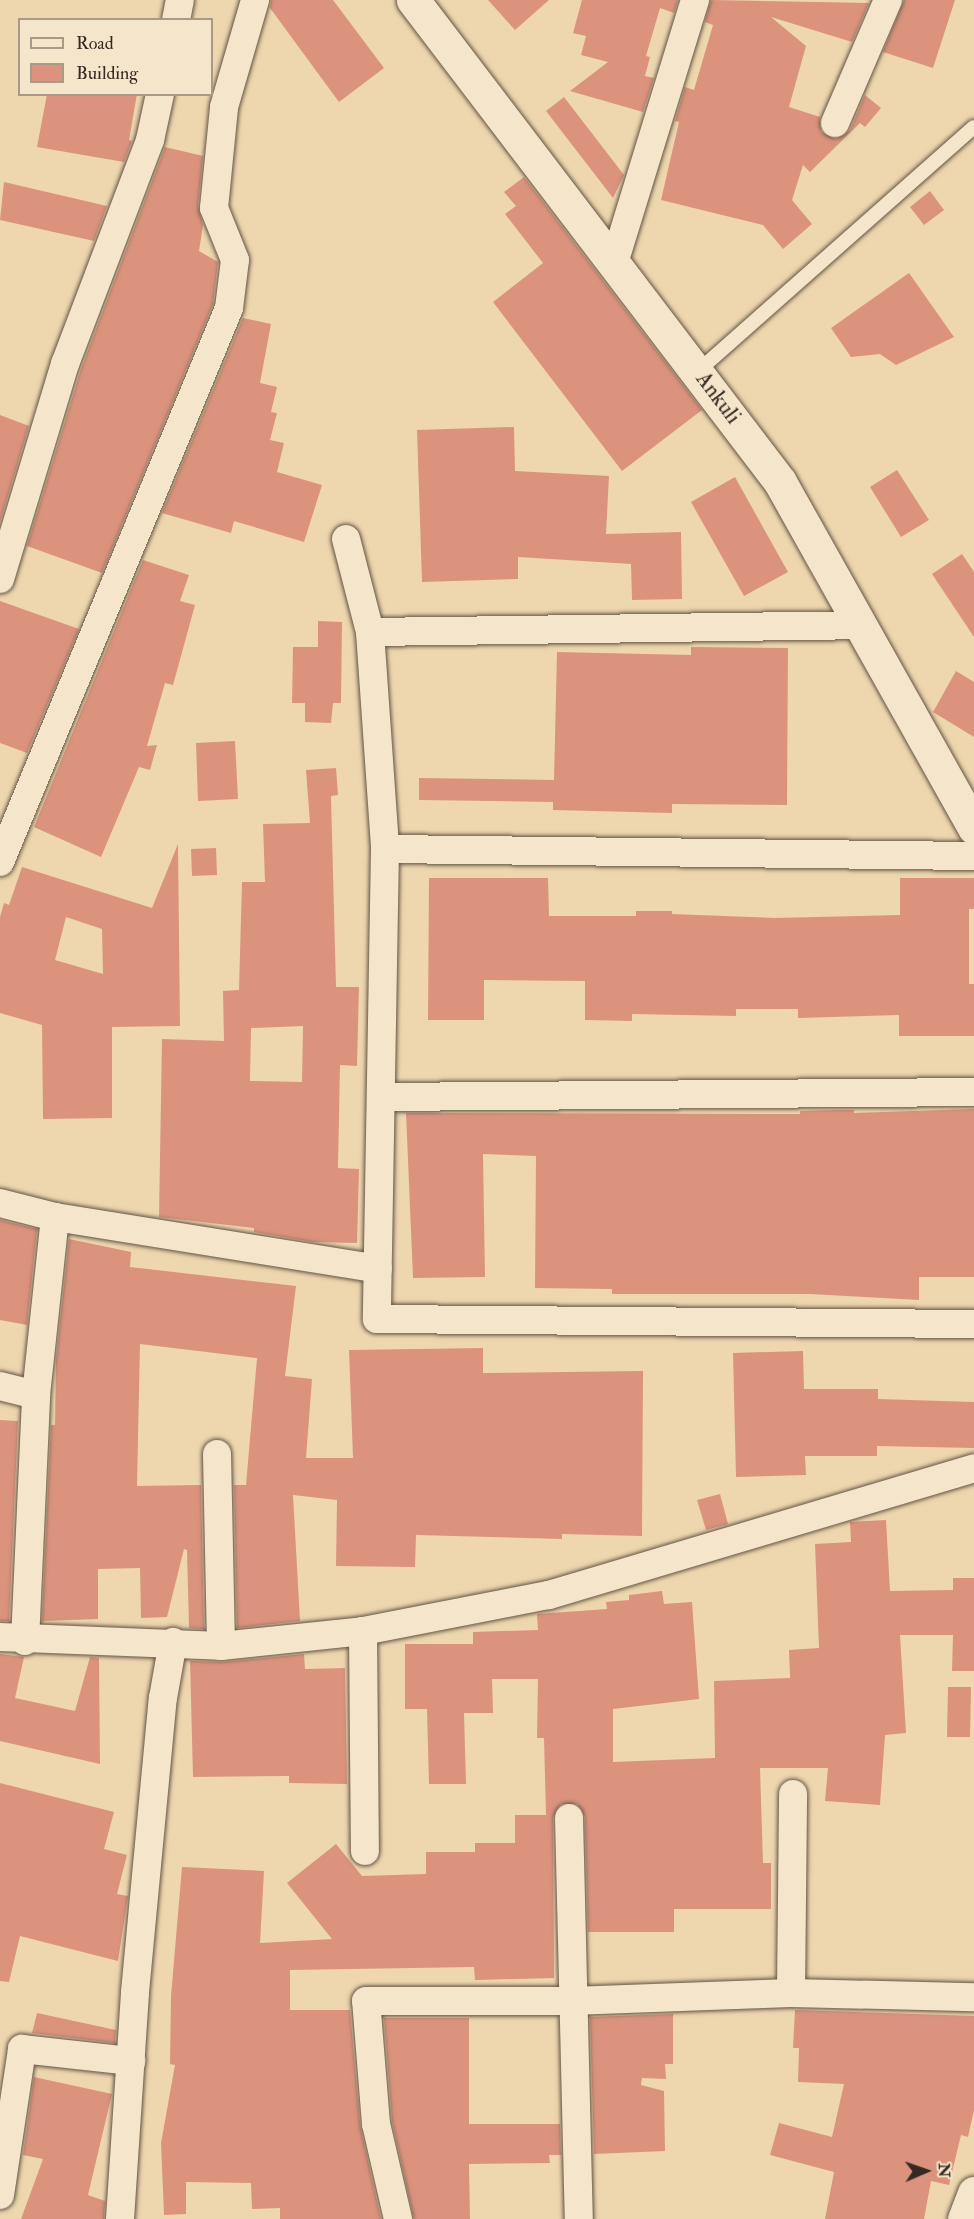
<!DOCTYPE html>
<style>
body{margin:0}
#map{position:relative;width:974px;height:2219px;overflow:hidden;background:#eed7af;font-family:"IM FELL Double Pica",serif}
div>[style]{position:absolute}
.building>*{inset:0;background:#db937e}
.roads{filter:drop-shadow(0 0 2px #645444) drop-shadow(0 0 2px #645444)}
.service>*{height:14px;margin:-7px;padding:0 7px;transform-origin:7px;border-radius:7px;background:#f4e5cb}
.minor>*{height:28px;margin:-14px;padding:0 14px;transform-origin:14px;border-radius:14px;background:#f4e5cb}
.tertiary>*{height:33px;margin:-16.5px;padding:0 16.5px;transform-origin:16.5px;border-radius:16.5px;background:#f4e5cb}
.secondary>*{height:33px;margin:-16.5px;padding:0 16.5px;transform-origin:16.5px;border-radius:16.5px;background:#f4e5cb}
span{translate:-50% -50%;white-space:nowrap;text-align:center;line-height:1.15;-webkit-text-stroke:4.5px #f4e5cb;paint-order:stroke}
.street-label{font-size:22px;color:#362921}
.legend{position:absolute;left:18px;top:18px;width:195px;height:78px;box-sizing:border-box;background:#f4e5cb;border:2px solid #a89a87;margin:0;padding:8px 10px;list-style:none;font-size:18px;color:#362921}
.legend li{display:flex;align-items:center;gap:12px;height:30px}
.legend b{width:30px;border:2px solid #a89a87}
.north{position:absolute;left:896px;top:2141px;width:60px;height:60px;-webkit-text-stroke:4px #f4e5cb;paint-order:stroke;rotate:88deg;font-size:16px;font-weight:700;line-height:24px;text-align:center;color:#362921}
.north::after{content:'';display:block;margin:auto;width:21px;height:27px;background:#362921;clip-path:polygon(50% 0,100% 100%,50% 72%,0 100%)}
</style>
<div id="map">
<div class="building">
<i style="clip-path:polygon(271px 0,333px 0,384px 68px,339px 102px,270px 8px)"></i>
<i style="clip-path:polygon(488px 0,549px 0,515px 30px)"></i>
<i style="clip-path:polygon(582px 0,678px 0,674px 13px,660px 8px,646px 56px,650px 57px,645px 76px,654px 78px,643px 112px,570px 91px,608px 62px,581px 55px,586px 36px,573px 33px)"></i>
<i style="clip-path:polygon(711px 0,869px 3px,852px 42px,771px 17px,806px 46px,789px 107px,820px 117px,821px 132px,836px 139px,850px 130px,865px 95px,881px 108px,865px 127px,860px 123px,810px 172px,803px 165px,792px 200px,812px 224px,783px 249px,763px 225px,661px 200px,679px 122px,675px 121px,685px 87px,694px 90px,713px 25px,705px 22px)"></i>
<i style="clip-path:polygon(904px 0,955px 0,933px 68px,883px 52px)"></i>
<i style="clip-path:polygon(47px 94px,137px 94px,129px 140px,132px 141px,124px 162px,37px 147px)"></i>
<i style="clip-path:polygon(564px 97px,624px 175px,613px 198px,546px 111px)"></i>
<i style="clip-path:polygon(165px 147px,203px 156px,198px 206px,203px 225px,199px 251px,218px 262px,213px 304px,102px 573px,27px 546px,81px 369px)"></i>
<i style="clip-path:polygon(524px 177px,702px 410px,622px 471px,493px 302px,543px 263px,505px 214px,516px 206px,504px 192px)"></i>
<i style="clip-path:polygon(4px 182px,107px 206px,94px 241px,0 220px)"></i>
<i style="clip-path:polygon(930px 191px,944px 210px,924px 225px,910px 207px)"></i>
<i style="clip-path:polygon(909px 273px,954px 337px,896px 365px,880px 354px,851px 357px,831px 328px)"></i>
<i style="clip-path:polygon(243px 318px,271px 324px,260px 383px,277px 387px,271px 412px,277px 413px,270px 440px,284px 443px,277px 472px,322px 485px,304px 542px,234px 521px,231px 533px,162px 513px)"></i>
<i style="clip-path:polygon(0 415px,29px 426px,0 522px)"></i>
<i style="clip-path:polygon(514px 427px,515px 471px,609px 476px,606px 534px,681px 532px,682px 599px,632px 600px,631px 564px,518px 557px,518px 579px,422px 582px,417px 430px)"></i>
<i style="clip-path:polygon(897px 470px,929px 520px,901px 537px,870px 487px)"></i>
<i style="clip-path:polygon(735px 477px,788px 572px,744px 596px,691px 502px)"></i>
<i style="clip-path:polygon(962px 554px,974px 572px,974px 637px,932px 574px)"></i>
<i style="clip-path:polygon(143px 560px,189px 575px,180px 601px,195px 605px,173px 685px,165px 683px,147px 746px,157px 745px,150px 770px,139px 767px,101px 857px,34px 827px)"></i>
<i style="clip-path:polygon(0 601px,79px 629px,27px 753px,0 743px)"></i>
<i style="clip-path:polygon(318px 621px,342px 622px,341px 703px,333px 703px,331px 723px,305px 722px,305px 703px,292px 703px,293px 647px,318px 647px)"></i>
<i style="clip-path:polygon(691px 647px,788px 648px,787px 805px,672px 804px,672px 813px,553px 810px,553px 802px,419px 800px,419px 778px,554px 780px,557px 652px,691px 655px)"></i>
<i style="clip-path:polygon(956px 671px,974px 682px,974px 737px,933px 712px)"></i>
<i style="clip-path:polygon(235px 741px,238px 799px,198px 801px,196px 743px)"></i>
<i style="clip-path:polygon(evenodd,336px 768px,338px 795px,331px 796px,336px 987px,359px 987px,357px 1066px,340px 1065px,338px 1168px,359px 1169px,357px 1243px,313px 1242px,254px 1232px,254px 1228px,159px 1217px,162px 1039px,224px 1041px,223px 991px,239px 990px,242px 882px,265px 882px,263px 824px,310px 823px,306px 770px,336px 768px,303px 1026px,302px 1082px,250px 1081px,251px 1028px,303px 1026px)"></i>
<i style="clip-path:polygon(evenodd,178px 844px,180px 1026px,112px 1027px,112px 1118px,43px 1119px,42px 1025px,0 1013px,0 917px,4px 903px,9px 905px,22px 867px,152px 908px,178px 844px,66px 917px,102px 929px,103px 974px,55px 960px,66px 917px)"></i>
<i style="clip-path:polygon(216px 848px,217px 875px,192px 876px,191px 849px)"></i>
<i style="clip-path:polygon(429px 878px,548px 878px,549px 916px,636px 916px,636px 911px,672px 911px,672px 914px,775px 918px,900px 915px,900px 878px,974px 878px,974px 909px,969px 909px,969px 984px,974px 984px,974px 1036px,899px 1036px,899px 1015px,798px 1018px,798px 1009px,736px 1009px,736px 1016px,632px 1014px,632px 1021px,585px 1020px,585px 981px,484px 980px,484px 1020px,428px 1020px)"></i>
<i style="clip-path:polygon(974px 1109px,974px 1277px,919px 1277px,919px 1300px,810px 1294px,612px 1294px,612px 1289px,535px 1288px,536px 1156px,483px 1154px,485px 1277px,413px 1278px,406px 1113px,800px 1114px,800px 1111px,837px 1110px,854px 1110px,854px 1113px)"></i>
<i style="clip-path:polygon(0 1220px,37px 1229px,27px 1325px,0 1320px)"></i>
<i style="clip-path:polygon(69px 1239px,131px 1252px,130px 1267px,296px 1286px,285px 1376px,312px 1379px,306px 1458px,353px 1458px,349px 1350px,483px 1348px,483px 1373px,643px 1371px,642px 1536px,562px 1534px,562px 1539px,416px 1535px,415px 1567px,336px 1566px,337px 1500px,293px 1495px,300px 1621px,237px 1628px,234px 1485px,246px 1485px,257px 1358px,140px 1344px,137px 1486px,201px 1485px,204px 1629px,189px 1628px,187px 1550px,184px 1549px,167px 1617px,141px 1618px,140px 1568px,98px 1569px,98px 1619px,42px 1621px,51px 1425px,55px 1425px,56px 1360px)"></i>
<i style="clip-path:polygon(803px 1351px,804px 1389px,878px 1389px,878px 1399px,974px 1402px,974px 1448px,877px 1446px,877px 1456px,805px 1456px,806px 1475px,736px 1477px,733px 1353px)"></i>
<i style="clip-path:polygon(0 1420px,18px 1421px,9px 1621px,0 1621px)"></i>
<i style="clip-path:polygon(720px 1494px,728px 1524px,706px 1530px,697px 1500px)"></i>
<i style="clip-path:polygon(886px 1520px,890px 1591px,953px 1590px,953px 1578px,974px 1578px,974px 1671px,952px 1671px,953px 1635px,900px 1635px,906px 1733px,885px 1735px,880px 1805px,825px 1801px,828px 1768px,760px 1768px,763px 1863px,771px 1863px,771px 1909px,674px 1909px,674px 1932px,588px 1932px,585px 1817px,577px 1804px,561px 1804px,553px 1818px,554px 1978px,475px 1980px,474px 1967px,290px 1970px,290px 2010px,350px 2010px,360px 2125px,381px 2219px,280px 2219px,280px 2208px,252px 2209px,251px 2183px,186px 2182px,186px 2214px,164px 2215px,161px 2143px,175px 2065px,170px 2064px,171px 1996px,182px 1867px,264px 1871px,260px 1943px,332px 1939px,287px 1883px,336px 1844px,362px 1876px,426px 1874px,426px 1852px,475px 1852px,475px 1843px,515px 1843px,515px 1815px,546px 1815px,544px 1738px,537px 1738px,538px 1679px,492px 1679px,493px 1713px,464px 1713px,466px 1784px,429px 1784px,427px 1709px,405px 1709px,405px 1644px,473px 1644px,473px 1632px,538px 1630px,537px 1614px,607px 1609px,606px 1602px,629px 1600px,629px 1595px,662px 1591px,664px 1604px,692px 1602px,699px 1699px,613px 1709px,613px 1762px,715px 1758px,714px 1681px,790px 1678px,789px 1650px,819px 1648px,815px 1544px,851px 1542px,850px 1522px)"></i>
<i style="clip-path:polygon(0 1654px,24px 1657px,15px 1698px,75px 1711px,90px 1657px,99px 1658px,100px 1764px,0 1741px)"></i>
<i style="clip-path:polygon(304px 1654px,305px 1669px,345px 1668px,347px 1784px,289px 1783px,289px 1776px,193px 1777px,190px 1661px,223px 1662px)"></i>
<i style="clip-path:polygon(948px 1687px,971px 1687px,970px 1737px,947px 1737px)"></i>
<i style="clip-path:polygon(0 1783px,114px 1812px,104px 1849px,127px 1855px,117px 1894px,128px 1896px,118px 1961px,20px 1936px,9px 1982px,0 1981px)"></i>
<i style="clip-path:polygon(795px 2010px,974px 2016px,974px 2110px,968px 2137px,961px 2135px,949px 2185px,931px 2181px,924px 2219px,825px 2219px,834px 2172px,770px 2155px,779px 2123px,832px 2137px,844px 2084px,798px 2082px,799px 2048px,793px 2048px)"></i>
<i style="clip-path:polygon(37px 2013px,116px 2030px,115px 2043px,32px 2033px)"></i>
<i style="clip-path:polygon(673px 2014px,673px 2064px,665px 2064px,666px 2079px,642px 2078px,641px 2085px,664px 2091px,665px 2151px,594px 2154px,590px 2017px)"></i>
<i style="clip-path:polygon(384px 2018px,469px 2018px,469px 2124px,560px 2124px,561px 2155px,549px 2155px,550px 2163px,469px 2164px,470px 2219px,414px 2219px,392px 2121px)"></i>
<i style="clip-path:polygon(34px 2077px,112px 2094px,88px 2195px,105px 2201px,104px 2219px,21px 2219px,43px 2159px,23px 2155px)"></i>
</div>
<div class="roads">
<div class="service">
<i style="left:698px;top:371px;width:368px;rotate:-41.5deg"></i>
</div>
<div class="minor">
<i style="left:176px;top:20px;width:20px;rotate:-79deg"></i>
<i style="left:835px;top:123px;width:134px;rotate:-66.7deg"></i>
<i style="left:615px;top:260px;width:272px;rotate:-72.9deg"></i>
<i style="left:346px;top:539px;width:96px;rotate:75.5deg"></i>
<i style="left:370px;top:632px;width:218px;rotate:86deg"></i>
<i style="left:385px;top:849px;width:470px;rotate:91deg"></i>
<i style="left:377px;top:1319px;width:597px;rotate:0.48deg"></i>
<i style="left:0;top:579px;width:225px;rotate:-73.2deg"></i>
<i style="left:65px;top:364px;width:240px;rotate:-69.2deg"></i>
<i style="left:150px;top:140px;width:47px;rotate:-77.7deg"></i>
<i style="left:370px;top:632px;width:490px;rotate:-0.8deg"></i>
<i style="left:385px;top:849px;width:589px;rotate:0.68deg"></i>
<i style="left:0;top:862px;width:599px;rotate:-67.54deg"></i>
<i style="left:229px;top:308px;width:48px;rotate:-82.9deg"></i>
<i style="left:235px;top:260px;width:56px;rotate:-112deg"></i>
<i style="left:214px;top:208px;width:101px;rotate:-84.3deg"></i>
<i style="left:224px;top:107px;width:111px;rotate:-73.8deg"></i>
<i style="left:381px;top:1097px;width:593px;rotate:-0.48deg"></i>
<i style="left:0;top:1203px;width:57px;rotate:14.3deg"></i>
<i style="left:55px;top:1217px;width:327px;rotate:9.1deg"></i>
<i style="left:0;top:1386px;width:37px;rotate:14deg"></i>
<i style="left:217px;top:1454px;width:192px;rotate:88.8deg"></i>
<i style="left:363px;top:1631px;width:220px;rotate:89.5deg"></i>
<i style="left:0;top:1637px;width:221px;rotate:2.3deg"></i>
<i style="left:221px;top:1646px;width:143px;rotate:-6deg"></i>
<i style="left:363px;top:1631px;width:189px;rotate:-11deg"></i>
<i style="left:549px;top:1595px;width:444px;rotate:-16.6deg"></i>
<i style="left:25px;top:1641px;width:246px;rotate:-87.4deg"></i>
<i style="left:36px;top:1395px;width:179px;rotate:-83.9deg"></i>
<i style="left:569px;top:1818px;width:401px;rotate:88.6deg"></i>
<i style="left:791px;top:1993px;width:199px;rotate:-89.4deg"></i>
<i style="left:0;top:2195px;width:148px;rotate:-81.4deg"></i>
<i style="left:22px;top:2049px;width:110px;rotate:6.3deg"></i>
<i style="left:120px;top:2219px;width:227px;rotate:-86.2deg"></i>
<i style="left:135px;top:1992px;width:295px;rotate:-84.6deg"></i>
<i style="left:163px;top:1698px;width:57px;rotate:-79.9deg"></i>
<i style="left:398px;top:2219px;width:98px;rotate:-103deg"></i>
<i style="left:376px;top:2124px;width:123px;rotate:-94.6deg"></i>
<i style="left:366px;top:2001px;width:205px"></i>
<i style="left:571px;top:2001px;width:220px;rotate:-2.1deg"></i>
<i style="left:791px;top:1993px;width:183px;rotate:1.3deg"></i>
</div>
<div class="tertiary">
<i style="left:964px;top:2219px;width:28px;rotate:-69deg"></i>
</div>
<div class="secondary">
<i style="left:413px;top:0;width:606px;rotate:52.71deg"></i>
<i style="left:780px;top:482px;width:397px;rotate:60.7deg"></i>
</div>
</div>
<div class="street-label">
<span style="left:718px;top:398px;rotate:53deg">Ankuli</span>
</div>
<ul class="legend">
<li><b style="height:8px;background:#f4e5cb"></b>Road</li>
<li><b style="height:16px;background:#db937e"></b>Building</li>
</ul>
<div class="north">N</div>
</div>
